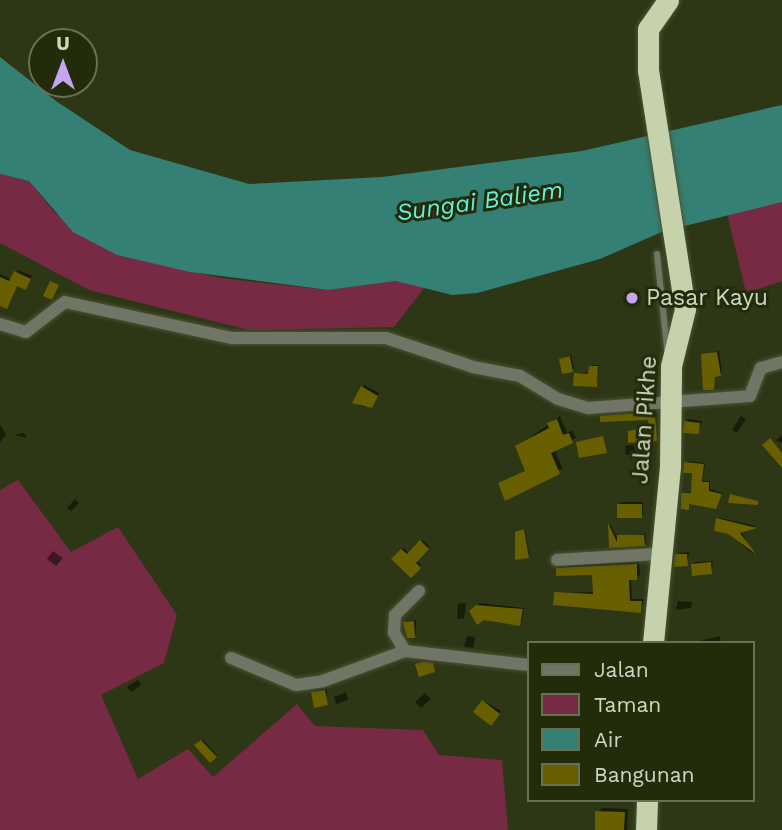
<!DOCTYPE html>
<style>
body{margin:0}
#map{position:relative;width:782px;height:830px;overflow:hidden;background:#2d3615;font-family:"Work Sans",sans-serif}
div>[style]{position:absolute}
.green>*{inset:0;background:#762a43}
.water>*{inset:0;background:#348075}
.shadow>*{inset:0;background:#0007}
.building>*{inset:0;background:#685f00}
.roads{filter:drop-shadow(0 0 2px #4a5334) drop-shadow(0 0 2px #4a5334)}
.lane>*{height:6px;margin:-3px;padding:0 3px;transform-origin:3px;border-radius:3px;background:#707566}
.street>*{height:12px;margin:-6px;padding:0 6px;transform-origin:6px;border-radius:6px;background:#707566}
.highway>*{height:21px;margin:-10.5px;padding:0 10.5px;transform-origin:10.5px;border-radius:10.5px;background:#c5d2ab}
.dots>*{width:19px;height:19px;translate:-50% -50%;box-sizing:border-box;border:4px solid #232c0a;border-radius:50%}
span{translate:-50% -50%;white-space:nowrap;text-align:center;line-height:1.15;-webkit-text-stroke:6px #232c0a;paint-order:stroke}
.poi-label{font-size:23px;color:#cfd6c3}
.left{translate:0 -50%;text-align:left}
.street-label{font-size:23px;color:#cfd6c3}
.water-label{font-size:24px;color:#62f0dd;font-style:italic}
.legend{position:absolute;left:527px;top:641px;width:228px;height:161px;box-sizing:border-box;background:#232c0a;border:2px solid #687054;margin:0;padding:9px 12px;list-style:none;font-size:21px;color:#cfd6c3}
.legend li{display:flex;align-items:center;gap:14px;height:35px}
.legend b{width:35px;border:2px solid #687054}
.north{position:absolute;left:28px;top:28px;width:70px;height:70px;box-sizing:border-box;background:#232c0a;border:2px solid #687054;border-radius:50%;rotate:0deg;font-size:19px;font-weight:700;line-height:28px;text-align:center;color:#cfd6c3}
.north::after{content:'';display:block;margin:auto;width:24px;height:32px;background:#c5a6f0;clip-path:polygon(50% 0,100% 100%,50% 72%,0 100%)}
</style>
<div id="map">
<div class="green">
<i style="clip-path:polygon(0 174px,29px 181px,55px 213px,117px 255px,221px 278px,328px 290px,396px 281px,425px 287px,394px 327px,249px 330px,89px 290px,0 243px)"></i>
<i style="clip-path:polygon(782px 202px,782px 281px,746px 293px,727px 213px)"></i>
<i style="clip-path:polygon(18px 480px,71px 552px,118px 527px,177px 615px,164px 663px,101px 695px,138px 779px,188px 749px,213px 777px,297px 704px,315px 726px,423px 730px,439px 755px,502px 760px,508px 830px,0 830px,0 490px)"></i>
</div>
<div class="water">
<i style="clip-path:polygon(0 57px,56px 101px,130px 150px,249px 184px,382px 177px,582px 151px,782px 105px,782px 202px,664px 231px,600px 259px,477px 293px,452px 295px,396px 281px,328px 290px,190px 272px,117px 255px,73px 232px,29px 181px,0 174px)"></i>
</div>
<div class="shadow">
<i style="clip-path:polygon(18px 270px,32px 276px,28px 286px,17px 284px,0 304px,0 274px,12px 280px)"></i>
<i style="clip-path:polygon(719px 351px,722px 372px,716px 375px,713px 388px,703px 355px)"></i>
<i style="clip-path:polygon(571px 355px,574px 368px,572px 370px,561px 359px)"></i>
<i style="clip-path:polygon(592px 365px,599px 365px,597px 385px,576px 374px,590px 373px)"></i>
<i style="clip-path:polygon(364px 385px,379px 393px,374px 403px,363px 407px,354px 402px)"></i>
<i style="clip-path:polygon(656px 411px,656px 439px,630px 432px,651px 426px,650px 418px,601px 417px)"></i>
<i style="clip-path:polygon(560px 416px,567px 433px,572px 430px,576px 438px,554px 449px,563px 469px,500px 483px,527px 470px,517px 447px)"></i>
<i style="clip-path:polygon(741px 416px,746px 419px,737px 433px,732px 430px)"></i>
<i style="clip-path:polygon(688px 419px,702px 421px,698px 433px,686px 421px)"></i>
<i style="clip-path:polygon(0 425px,6px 434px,0 442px)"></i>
<i style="clip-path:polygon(24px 433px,27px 438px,14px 435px)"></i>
<i style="clip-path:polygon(782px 435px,782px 443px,775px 440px,776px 440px)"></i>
<i style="clip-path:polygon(634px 445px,635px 454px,626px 455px,625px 446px)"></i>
<i style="clip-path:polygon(687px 461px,705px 463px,703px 481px,710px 481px,710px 489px,723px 493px,716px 507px,690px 502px,688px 508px,682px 493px,693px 492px,693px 472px)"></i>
<i style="clip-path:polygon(75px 499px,79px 503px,71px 511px,67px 508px)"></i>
<i style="clip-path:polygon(621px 502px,643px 502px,643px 515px,619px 504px)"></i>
<i style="clip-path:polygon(720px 518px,756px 526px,741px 531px,753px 554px,728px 533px)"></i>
<i style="clip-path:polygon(610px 523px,617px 538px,645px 534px,646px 543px,610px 546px)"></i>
<i style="clip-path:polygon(525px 529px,529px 554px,528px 556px,519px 531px)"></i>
<i style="clip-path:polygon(423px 540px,429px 546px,416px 560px,421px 565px,411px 576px,394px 559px,404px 548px,409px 554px)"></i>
<i style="clip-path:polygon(53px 551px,63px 558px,56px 566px,47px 559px)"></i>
<i style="clip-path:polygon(689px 552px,687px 564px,676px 555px,679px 553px)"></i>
<i style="clip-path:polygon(713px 561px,711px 573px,693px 564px,695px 562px)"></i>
<i style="clip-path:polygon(639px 562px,640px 575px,631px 578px,632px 599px,644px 599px,641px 611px,556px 593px,595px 592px,594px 573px,558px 569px,560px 566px)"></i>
<i style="clip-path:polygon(678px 601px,692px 602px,691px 608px,676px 610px)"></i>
<i style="clip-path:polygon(466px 603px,464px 618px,457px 619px,458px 604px)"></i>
<i style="clip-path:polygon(480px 603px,524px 608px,522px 622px,471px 611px)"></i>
<i style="clip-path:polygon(416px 620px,416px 634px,414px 636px,405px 622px)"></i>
<i style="clip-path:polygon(467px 636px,475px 637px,473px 648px,464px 647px)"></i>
<i style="clip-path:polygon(720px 636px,721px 643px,700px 643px,703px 640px)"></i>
<i style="clip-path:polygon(138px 680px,141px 685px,131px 692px,127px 687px)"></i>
<i style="clip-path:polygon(327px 688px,327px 703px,313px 692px,315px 690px)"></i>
<i style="clip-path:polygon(346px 692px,348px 700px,336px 704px,334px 697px)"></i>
<i style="clip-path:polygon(425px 693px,431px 699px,421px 708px,415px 702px)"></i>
<i style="clip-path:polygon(484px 701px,501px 711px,491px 723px,476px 712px)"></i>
<i style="clip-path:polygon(203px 740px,217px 755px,210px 761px,197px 746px)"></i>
<i style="clip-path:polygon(601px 808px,628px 809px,627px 830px,596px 830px)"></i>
</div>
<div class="building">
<i style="clip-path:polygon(14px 271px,31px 279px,26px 290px,17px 286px,7px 309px,0 306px,0 277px,9px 281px)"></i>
<i style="clip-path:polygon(50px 281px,59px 285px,52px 300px,43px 296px)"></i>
<i style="clip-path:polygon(717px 352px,721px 376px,715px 377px,714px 390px,703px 390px,701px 354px)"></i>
<i style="clip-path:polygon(570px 356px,573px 372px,562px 374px,559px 359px)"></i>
<i style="clip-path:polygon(589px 366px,598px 366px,597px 387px,573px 386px,574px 373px,588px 374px)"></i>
<i style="clip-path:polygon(361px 386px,378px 396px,372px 408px,352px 403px)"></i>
<i style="clip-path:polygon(655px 412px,657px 441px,628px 443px,628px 431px,649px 427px,648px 420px,600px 422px,600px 416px)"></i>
<i style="clip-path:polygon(557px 419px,563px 435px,569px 433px,573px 443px,551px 453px,560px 474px,505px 501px,498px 483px,525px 471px,515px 446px,549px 428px,547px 423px)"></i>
<i style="clip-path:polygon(684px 421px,700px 423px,699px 434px,683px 433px)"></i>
<i style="clip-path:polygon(603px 436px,607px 453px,579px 458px,576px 442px)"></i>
<i style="clip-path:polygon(770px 438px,782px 453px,782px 468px,762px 445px)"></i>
<i style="clip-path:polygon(684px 462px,704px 464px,702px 482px,709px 482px,709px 491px,722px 494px,716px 509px,689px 504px,689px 510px,681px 509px,681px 493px,691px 493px,692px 473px,683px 473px)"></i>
<i style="clip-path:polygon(730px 494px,758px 501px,758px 505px,728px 503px)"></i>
<i style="clip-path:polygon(617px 504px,642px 504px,642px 518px,617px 518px)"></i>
<i style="clip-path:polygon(716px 518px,757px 528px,740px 533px,756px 554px,728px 534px,714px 531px)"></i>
<i style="clip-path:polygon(608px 523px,617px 542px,617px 535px,644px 535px,645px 546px,609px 548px)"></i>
<i style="clip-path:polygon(524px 529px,529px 558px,515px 560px,515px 532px)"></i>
<i style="clip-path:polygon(420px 540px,429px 549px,416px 563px,421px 568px,411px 578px,391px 559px,401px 549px,407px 554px)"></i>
<i style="clip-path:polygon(675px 554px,687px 554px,688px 566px,674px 567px)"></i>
<i style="clip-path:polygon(711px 562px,712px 574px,692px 576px,691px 564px)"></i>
<i style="clip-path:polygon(637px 564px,637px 580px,629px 580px,630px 601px,642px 601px,641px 613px,553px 605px,554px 592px,593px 594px,592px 575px,556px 576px,556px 568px)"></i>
<i style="clip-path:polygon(476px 605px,523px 609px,520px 626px,484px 620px,477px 625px,469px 611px)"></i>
<i style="clip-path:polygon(414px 621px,415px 638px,407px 638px,403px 622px)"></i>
<i style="clip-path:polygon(422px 662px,433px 663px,435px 672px,419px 677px,415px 664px)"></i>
<i style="clip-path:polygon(325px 690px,328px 705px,314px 708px,311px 692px)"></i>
<i style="clip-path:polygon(482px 700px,500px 714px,491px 726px,473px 712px)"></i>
<i style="clip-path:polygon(201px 740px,217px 757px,210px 763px,194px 745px)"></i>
<i style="clip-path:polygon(595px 811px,625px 812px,624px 830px,595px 830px)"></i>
</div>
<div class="roads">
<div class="lane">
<i style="left:657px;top:254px;width:95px;rotate:83.9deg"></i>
</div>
<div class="street">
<i style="left:0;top:324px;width:27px;rotate:17deg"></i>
<i style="left:26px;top:332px;width:49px;rotate:-37.6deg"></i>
<i style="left:65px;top:302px;width:171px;rotate:12.2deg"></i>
<i style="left:232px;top:338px;width:154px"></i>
<i style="left:386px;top:338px;width:92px;rotate:18.4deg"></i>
<i style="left:473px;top:367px;width:48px;rotate:10.8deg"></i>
<i style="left:520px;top:376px;width:44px;rotate:31.2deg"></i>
<i style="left:558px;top:399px;width:31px;rotate:17deg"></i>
<i style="left:588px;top:408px;width:162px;rotate:-4.2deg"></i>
<i style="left:750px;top:396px;width:30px;rotate:-69deg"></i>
<i style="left:761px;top:368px;width:22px;rotate:-16deg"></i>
<i style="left:557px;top:560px;width:102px;rotate:-3.4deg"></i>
<i style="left:405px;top:651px;width:21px;rotate:-121deg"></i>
<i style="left:394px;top:633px;width:18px;rotate:-87deg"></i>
<i style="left:395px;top:615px;width:34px;rotate:-45deg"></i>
<i style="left:231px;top:658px;width:70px;rotate:22.6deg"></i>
<i style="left:296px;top:685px;width:27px;rotate:-8deg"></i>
<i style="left:323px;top:681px;width:87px;rotate:-20.1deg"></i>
<i style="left:405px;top:651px;width:124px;rotate:6.5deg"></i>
</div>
<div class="highway">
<i style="left:653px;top:643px;width:177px;rotate:-84.5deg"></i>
<i style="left:670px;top:467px;width:101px;rotate:-89.4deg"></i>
<i style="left:671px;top:366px;width:59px;rotate:-76.2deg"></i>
<i style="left:685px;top:309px;width:242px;rotate:-98.8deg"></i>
<i style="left:648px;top:70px;width:41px;rotate:-90deg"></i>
<i style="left:648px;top:29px;width:35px;rotate:-55deg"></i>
<i style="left:646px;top:830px;width:30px;rotate:-88deg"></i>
</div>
</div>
<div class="dots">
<i style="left:632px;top:298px;background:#c5a6f0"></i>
</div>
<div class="poi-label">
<span class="left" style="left:646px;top:298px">Pasar Kayu</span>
</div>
<div class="street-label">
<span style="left:645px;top:420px;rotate:-86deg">Jalan Pikhe</span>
</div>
<div class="water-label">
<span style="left:480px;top:202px;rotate:-8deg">Sungai Baliem</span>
</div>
<ul class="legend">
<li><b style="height:9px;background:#707566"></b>Jalan</li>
<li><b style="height:19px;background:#762a43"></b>Taman</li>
<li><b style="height:19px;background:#348075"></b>Air</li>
<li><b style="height:19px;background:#685f00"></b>Bangunan</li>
</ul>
<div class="north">U</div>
</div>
